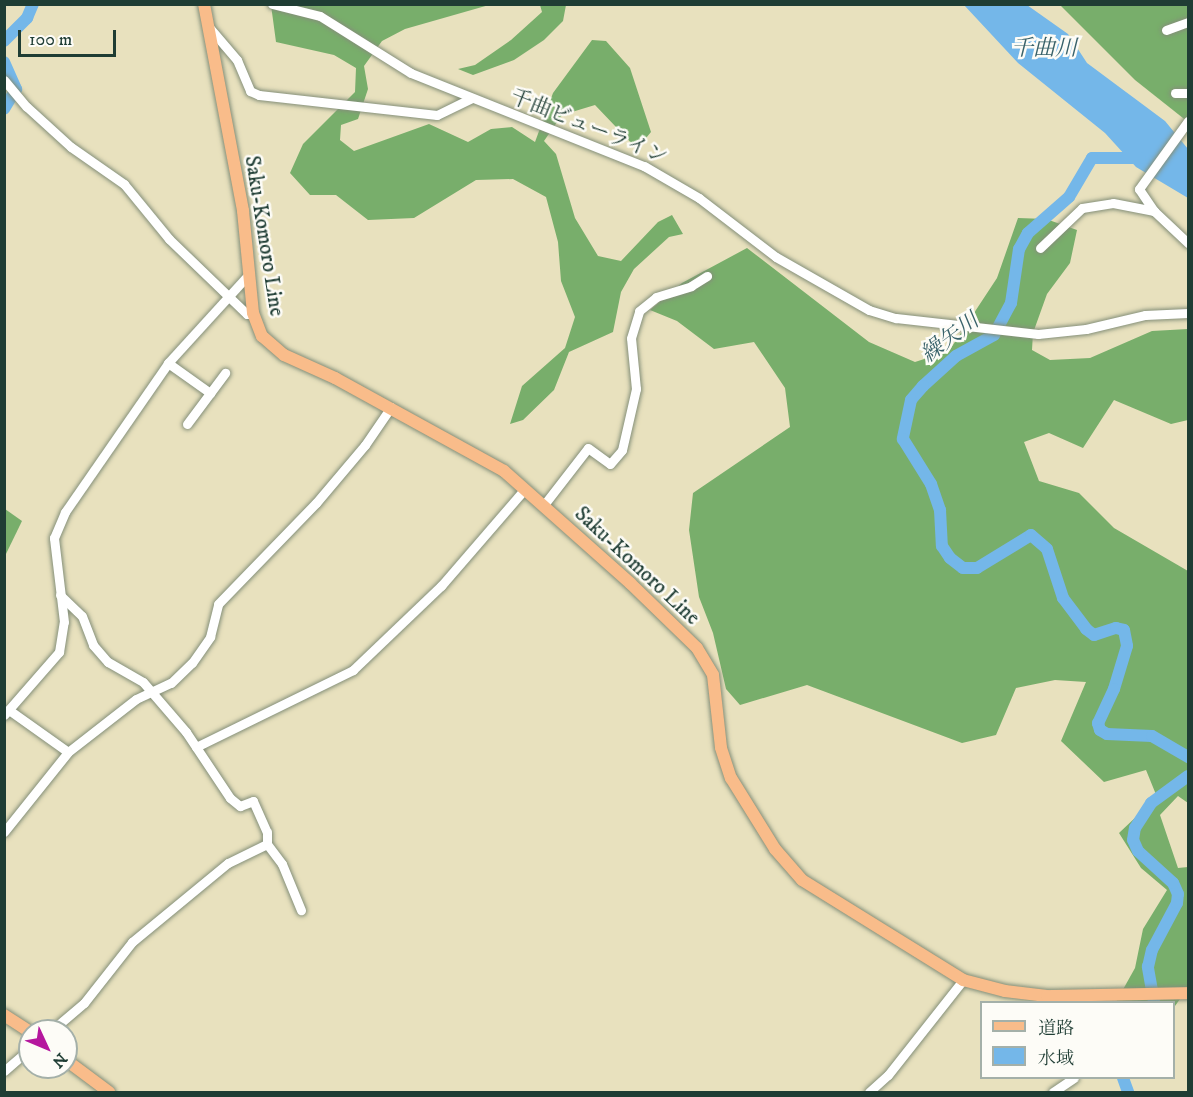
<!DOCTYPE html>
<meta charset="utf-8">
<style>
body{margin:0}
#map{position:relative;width:1193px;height:1097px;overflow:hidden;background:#e8e1be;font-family:"IM FELL DW Pica","Noto Serif JP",serif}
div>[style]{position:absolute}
.forest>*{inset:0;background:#78ae6b}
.water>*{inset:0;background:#74b7e9}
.river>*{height:12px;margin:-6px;padding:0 6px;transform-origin:6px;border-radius:6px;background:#74b7e9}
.roads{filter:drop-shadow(0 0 2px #848f79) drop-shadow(0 0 2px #848f79)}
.minor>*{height:9px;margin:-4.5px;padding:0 4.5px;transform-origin:4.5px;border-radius:4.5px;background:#fff}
.major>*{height:12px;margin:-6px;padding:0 6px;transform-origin:6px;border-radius:6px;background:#f9bc8a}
span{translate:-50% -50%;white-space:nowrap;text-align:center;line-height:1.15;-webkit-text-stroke:5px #fdfcf7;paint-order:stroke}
.street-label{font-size:21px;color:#1f3d34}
.water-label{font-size:22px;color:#39626a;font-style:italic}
.frame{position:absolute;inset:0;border:6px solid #1f3d34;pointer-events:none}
.legend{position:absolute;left:980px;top:1001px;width:195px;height:78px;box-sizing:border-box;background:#fdfcf7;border:2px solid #a4b0a9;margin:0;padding:8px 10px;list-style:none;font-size:18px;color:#1f3d34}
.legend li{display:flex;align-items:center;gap:12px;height:30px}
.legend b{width:30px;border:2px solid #a4b0a9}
.north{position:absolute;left:18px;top:1019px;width:60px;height:60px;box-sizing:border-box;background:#fdfcf7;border:2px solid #a4b0a9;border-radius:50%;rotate:134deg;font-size:16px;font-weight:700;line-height:24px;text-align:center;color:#1f3d34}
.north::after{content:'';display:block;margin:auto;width:21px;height:27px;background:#b5179e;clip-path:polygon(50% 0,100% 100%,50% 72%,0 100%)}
.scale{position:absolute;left:18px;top:30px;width:98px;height:27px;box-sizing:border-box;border:3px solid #1f3d34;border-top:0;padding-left:8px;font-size:18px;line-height:21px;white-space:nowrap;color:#1f3d34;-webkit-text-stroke:4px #fdfcf7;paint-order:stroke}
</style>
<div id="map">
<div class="forest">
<i style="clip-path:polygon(271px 5px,489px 5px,405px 29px,382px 41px,364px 66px,368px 89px,358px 119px,341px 125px,340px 140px,354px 151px,429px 124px,468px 142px,491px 129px,512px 127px,535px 142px,553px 93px,592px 40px,606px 41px,630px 68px,651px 132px,637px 149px,595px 105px,562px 115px,544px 141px,556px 154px,575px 218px,598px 256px,621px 261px,658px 222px,672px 215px,683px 234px,669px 237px,634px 269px,621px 292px,613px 332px,569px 352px,554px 390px,523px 420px,510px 424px,522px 386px,565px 348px,575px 317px,561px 281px,558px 242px,546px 197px,513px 179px,476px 180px,414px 218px,368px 220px,336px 195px,310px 195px,290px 173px,303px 144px,355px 92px,356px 68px,334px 55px,276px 42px)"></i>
<i style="clip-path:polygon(540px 5px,566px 5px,563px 21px,544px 40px,514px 60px,473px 75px,458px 69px,475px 65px,511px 40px,542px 12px)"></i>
<i style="clip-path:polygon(1060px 5px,1188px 5px,1188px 122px,1135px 80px)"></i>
<i style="clip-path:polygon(1018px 218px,1046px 219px,1077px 230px,1070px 263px,1047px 294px,1033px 333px,1032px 350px,1050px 360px,1090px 358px,1152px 331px,1188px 329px,1188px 420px,1171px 424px,1114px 400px,1083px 448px,1049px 433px,1024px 442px,1039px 481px,1079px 493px,1114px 528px,1188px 571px,1188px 803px,1178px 796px,1160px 815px,1178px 868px,1188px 867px,1188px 988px,1175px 1006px,1174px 1020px,1174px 1002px,1116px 1002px,1135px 968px,1143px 929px,1167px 890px,1141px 868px,1119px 833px,1157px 797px,1146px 770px,1104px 782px,1061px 741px,1086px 682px,1055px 680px,1016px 688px,996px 735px,962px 743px,807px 685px,740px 705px,726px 689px,713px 633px,699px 597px,689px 530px,693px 493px,790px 427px,785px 388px,754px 342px,714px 349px,677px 321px,650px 310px,682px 283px,747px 248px,869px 342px,915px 362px,949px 351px,997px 278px)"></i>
<i style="clip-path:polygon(5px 509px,22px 521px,5px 556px)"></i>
</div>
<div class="water">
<i style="clip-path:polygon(964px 5px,1027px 5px,1068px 34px,1087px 63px,1165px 121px,1188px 149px,1188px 198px,1136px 167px,1105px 133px,1018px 63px)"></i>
</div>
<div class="river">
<i style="left:4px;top:41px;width:33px;rotate:-45deg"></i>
<i style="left:27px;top:18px;width:15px;rotate:-67deg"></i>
<i style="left:4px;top:62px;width:30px;rotate:66deg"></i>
<i style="left:16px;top:89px;width:23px;rotate:121deg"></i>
<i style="left:1140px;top:158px;width:48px;rotate:180deg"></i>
<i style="left:1092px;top:158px;width:45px;rotate:120.5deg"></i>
<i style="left:1069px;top:197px;width:55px;rotate:138.7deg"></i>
<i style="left:1028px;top:233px;width:18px;rotate:119deg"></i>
<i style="left:1019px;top:249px;width:55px;rotate:98.4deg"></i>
<i style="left:1011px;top:303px;width:36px;rotate:118deg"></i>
<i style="left:994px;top:335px;width:43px;rotate:151.1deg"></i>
<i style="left:956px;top:356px;width:45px;rotate:137.7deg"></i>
<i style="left:923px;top:386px;width:18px;rotate:131deg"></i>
<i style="left:911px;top:400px;width:40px;rotate:102deg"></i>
<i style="left:903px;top:439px;width:53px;rotate:58.1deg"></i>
<i style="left:931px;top:484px;width:28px;rotate:71deg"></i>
<i style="left:940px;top:510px;width:36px;rotate:87deg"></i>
<i style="left:942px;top:546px;width:14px;rotate:56deg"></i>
<i style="left:950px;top:558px;width:16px;rotate:38deg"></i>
<i style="left:963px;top:568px;width:14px"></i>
<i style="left:977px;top:568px;width:63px;rotate:-31.4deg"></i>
<i style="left:1031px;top:535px;width:21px;rotate:41deg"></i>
<i style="left:1047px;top:549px;width:52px;rotate:71.9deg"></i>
<i style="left:1063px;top:598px;width:39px;rotate:53deg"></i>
<i style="left:1086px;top:629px;width:10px;rotate:37deg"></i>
<i style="left:1094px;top:635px;width:23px;rotate:-18deg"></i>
<i style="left:1116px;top:628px;width:8px;rotate:14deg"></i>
<i style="left:1124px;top:630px;width:16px;rotate:79deg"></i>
<i style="left:1127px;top:646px;width:45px;rotate:106.8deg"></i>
<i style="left:1114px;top:689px;width:38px;rotate:115deg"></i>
<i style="left:1098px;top:723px;width:7px;rotate:74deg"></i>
<i style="left:1100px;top:730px;width:8px;rotate:30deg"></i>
<i style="left:1107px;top:734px;width:45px;rotate:2.5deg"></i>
<i style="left:1152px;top:736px;width:42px;rotate:30.3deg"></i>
<i style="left:1154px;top:1002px;width:36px;rotate:-100deg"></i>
<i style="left:1148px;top:967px;width:17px;rotate:-77deg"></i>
<i style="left:1152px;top:950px;width:53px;rotate:-62deg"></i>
<i style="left:1177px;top:903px;width:9px;rotate:-84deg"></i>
<i style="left:1178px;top:894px;width:12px;rotate:-114deg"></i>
<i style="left:1173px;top:883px;width:47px;rotate:-137.6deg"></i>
<i style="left:1138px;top:851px;width:12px;rotate:-114deg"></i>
<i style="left:1133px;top:840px;width:12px;rotate:-81deg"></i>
<i style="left:1135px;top:828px;width:30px;rotate:-57deg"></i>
<i style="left:1151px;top:803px;width:46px;rotate:-36.1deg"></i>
<i style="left:1123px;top:1078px;width:15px;rotate:70deg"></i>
</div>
<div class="roads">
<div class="minor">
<i style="left:272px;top:4px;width:49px;rotate:14deg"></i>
<i style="left:320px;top:16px;width:107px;rotate:32.1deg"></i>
<i style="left:411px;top:73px;width:251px;rotate:21.8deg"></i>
<i style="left:644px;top:166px;width:64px;rotate:30.2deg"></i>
<i style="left:699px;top:198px;width:97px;rotate:37.5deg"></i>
<i style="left:776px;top:257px;width:107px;rotate:29.7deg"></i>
<i style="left:869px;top:310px;width:28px;rotate:17deg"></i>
<i style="left:896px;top:318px;width:143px;rotate:6.4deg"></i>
<i style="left:1038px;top:334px;width:48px;rotate:-5.9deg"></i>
<i style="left:1086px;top:329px;width:61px;rotate:-13.3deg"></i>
<i style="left:1145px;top:315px;width:43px;rotate:-2.7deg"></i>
<i style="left:208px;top:26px;width:45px;rotate:49.5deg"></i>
<i style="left:237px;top:60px;width:34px;rotate:67deg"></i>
<i style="left:250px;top:91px;width:10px;rotate:24deg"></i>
<i style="left:259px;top:95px;width:179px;rotate:6.4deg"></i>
<i style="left:437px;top:115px;width:39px;rotate:-26deg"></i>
<i style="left:1166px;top:30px;width:23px;rotate:-20deg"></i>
<i style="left:4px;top:80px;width:35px;rotate:50deg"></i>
<i style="left:27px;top:107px;width:59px;rotate:42.3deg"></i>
<i style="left:71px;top:147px;width:65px;rotate:34.9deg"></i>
<i style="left:124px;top:184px;width:71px;rotate:50.7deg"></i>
<i style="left:169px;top:239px;width:108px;rotate:43.9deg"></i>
<i style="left:247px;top:314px;width:6px;rotate:-9deg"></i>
<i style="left:1175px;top:93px;width:13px"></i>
<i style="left:1188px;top:121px;width:84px;rotate:125.8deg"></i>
<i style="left:1139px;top:189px;width:27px;rotate:56deg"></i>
<i style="left:1154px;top:211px;width:47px;rotate:43.3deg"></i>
<i style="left:1040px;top:248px;width:58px;rotate:-43.6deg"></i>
<i style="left:1082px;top:208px;width:31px;rotate:-9deg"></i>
<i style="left:1113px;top:203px;width:42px;rotate:11deg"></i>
<i style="left:168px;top:363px;width:52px;rotate:35.5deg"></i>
<i style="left:187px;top:424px;width:64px;rotate:-53.3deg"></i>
<i style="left:543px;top:506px;width:73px;rotate:-52.2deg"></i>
<i style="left:588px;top:448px;width:27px;rotate:36deg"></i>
<i style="left:610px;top:464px;width:18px;rotate:-49deg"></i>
<i style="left:622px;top:450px;width:63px;rotate:-77.1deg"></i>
<i style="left:636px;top:389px;width:51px;rotate:-95.6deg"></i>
<i style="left:631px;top:338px;width:28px;rotate:-73deg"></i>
<i style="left:639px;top:311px;width:22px;rotate:-39deg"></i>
<i style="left:656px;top:297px;width:37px;rotate:-17deg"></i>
<i style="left:691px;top:286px;width:19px;rotate:-32deg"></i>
<i style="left:60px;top:595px;width:30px;rotate:44deg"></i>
<i style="left:82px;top:616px;width:31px;rotate:69deg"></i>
<i style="left:93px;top:645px;width:23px;rotate:49deg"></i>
<i style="left:108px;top:662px;width:40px;rotate:29.7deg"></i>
<i style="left:143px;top:682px;width:66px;rotate:49.3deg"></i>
<i style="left:186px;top:732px;width:79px;rotate:56.3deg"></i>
<i style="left:230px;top:798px;width:13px;rotate:39deg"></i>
<i style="left:240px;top:806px;width:14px;rotate:-21deg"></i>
<i style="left:253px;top:801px;width:34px;rotate:66deg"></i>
<i style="left:267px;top:832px;width:12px;rotate:90deg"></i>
<i style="left:267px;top:844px;width:25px;rotate:53deg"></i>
<i style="left:282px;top:864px;width:50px;rotate:67.6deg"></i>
<i style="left:9px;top:710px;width:72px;rotate:35.4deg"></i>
<i style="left:4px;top:715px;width:84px;rotate:-48.9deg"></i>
<i style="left:59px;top:652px;width:30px;rotate:-81deg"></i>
<i style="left:64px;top:622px;width:85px;rotate:-96.8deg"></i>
<i style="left:54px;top:538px;width:28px;rotate:-67deg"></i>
<i style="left:65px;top:512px;width:181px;rotate:-55.3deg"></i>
<i style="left:168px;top:363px;width:120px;rotate:-47.7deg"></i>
<i style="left:196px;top:747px;width:175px;rotate:-26.1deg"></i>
<i style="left:353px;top:670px;width:122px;rotate:-43.7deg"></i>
<i style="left:441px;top:586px;width:127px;rotate:-49.2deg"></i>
<i style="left:4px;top:832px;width:102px;rotate:-51.3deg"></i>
<i style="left:68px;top:752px;width:86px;rotate:-37.9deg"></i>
<i style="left:136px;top:699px;width:38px;rotate:-25deg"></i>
<i style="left:171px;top:683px;width:29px;rotate:-44deg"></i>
<i style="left:192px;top:663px;width:32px;rotate:-55deg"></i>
<i style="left:210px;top:637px;width:34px;rotate:-76deg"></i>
<i style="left:218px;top:604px;width:141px;rotate:-45.9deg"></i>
<i style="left:316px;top:503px;width:76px;rotate:-49.8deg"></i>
<i style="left:365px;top:445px;width:46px;rotate:-55.6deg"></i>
<i style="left:51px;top:1031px;width:43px;rotate:-40.3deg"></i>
<i style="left:84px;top:1003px;width:78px;rotate:-51.8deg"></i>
<i style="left:132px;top:942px;width:124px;rotate:-39.5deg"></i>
<i style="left:228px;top:863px;width:43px;rotate:-26deg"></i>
<i style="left:4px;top:1071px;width:35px;rotate:-41deg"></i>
<i style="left:869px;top:1092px;width:25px;rotate:-42deg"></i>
<i style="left:888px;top:1075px;width:121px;rotate:-51.7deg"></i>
<i style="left:1053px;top:1092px;width:25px;rotate:-34deg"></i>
</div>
<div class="major">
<i style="left:204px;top:4px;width:211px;rotate:79.3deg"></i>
<i style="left:243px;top:211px;width:102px;rotate:84.4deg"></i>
<i style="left:253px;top:313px;width:25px;rotate:69deg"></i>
<i style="left:262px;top:336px;width:29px;rotate:41deg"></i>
<i style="left:284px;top:355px;width:56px;rotate:24.3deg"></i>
<i style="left:335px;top:378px;width:193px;rotate:28.8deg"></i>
<i style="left:504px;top:471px;width:169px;rotate:41.6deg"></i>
<i style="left:630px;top:583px;width:93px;rotate:44.1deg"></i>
<i style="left:697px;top:648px;width:31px;rotate:59deg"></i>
<i style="left:713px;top:675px;width:73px;rotate:83.7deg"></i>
<i style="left:721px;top:748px;width:32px;rotate:72deg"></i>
<i style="left:731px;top:778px;width:84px;rotate:58.2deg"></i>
<i style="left:775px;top:849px;width:41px;rotate:48.9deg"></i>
<i style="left:802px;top:880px;width:190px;rotate:31.8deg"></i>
<i style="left:963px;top:980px;width:43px;rotate:14.7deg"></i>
<i style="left:1005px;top:991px;width:42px;rotate:6.8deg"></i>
<i style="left:1047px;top:996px;width:141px;rotate:-1.2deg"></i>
<i style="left:4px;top:1015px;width:31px;rotate:33deg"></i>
<i style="left:66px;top:1060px;width:54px;rotate:36.7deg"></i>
</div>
</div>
<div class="street-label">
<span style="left:589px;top:127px;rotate:22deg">千曲ビューライン</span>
<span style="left:264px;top:236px;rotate:81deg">Saku-Komoro Line</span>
<span style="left:637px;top:566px;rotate:43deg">Saku-Komoro Line</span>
</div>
<div class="water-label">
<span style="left:1044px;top:49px">千曲川</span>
<span style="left:950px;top:338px;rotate:-37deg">繰矢川</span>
</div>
<div class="frame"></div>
<ul class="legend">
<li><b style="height:8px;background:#f9bc8a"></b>道路</li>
<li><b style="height:16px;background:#74b7e9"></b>水域</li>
</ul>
<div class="north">N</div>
<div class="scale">100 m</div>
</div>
